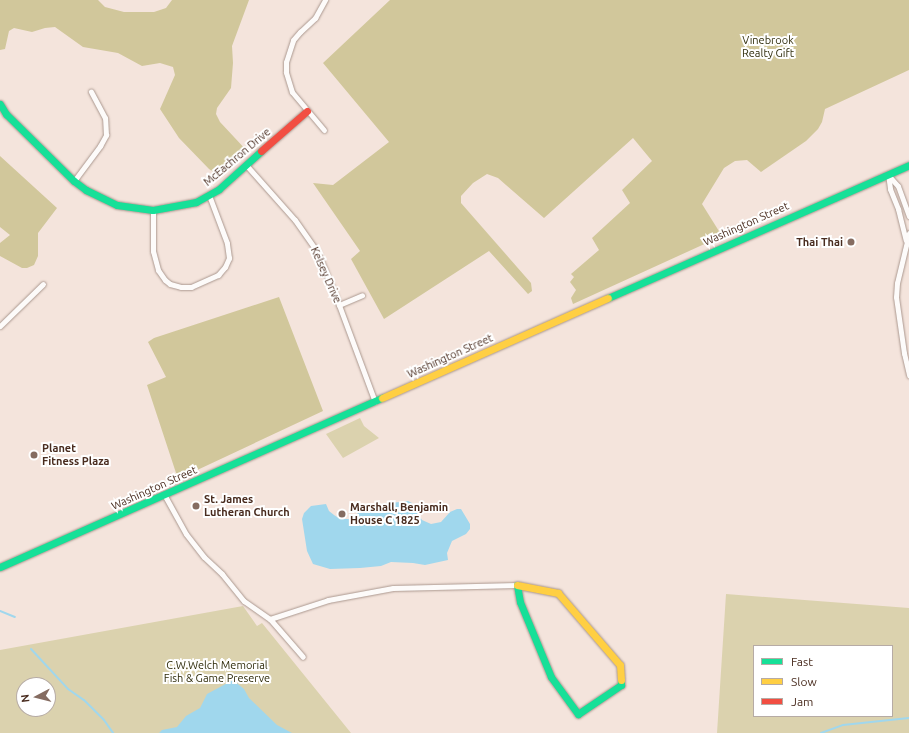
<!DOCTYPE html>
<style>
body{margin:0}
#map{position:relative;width:909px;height:733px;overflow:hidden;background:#f4e4dc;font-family:Ubuntu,sans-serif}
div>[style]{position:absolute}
.green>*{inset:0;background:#dbd2ae}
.forest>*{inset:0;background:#d1c79b}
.water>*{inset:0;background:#a0d7ed}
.stream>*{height:2px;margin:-1px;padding:0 1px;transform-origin:1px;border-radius:1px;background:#a0d7ed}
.roads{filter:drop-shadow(0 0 1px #ab988f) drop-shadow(0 0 1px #ab988f)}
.street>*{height:5px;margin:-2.5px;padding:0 2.5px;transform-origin:2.5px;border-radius:2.5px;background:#fdfbfa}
.fast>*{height:7px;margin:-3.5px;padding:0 3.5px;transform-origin:3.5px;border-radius:3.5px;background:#16e098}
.slow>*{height:7px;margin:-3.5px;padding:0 3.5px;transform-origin:3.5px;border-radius:3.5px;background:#ffcf43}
.jam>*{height:7px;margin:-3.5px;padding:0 3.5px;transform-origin:3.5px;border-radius:3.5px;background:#f24e42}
.dots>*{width:11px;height:11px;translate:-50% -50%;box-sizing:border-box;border:2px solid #fff;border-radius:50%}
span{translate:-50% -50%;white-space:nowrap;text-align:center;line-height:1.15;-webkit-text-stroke:4px #fff;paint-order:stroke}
.park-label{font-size:11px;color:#2f2c0b}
.street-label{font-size:11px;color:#492c1f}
.poi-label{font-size:11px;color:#492c1f;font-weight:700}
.right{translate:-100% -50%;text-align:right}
.left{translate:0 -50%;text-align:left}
.legend{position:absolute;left:753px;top:645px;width:140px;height:72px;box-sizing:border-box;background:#fff;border:1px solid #b6aba5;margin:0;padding:5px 7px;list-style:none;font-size:12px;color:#492c1f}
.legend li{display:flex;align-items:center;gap:8px;height:20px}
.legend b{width:20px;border:1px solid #b6aba5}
.north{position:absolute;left:16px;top:677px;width:40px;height:40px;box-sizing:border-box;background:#fff;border:1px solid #b6aba5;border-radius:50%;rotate:263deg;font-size:11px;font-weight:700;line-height:16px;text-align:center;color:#492c1f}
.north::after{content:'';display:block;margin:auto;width:14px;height:18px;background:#856c61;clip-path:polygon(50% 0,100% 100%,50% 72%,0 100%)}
</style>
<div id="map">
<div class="green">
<i style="clip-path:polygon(360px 418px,364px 426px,379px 438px,343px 458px,326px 434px)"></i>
<i style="clip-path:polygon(evenodd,726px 594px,909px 608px,909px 733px,717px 733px,726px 594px,754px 646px,892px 646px,892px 716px,754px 716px,754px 646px)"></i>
<i style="clip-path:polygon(evenodd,243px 606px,257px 626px,262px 623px,351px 733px,0 733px,0 650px,243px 606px,24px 685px,48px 685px,48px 709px,24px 709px,24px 685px)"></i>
</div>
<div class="forest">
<i style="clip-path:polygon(0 0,98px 0,105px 7px,124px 12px,154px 12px,166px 8px,172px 0,249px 0,232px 46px,233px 63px,231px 88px,217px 108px,216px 114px,220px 122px,248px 152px,219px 176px,209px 169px,179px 138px,160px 109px,175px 75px,173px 67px,160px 63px,142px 66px,118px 53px,83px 47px,55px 27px,45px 28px,32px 32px,14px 28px,9px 31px,5px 49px,0 50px)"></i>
<i style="clip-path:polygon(390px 0,909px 0,909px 70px,825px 109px,822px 122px,818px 129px,806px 141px,761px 172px,747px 160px,735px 161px,724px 168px,702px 204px,722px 236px,573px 304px,571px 298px,576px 290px,570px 282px,574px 277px,571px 274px,599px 250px,592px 238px,630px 203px,622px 190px,652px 161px,633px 138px,544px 218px,498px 178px,487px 174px,473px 183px,461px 196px,461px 203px,531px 283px,532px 291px,528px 294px,489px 251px,384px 319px,351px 259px,360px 251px,313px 183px,333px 185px,389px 142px,323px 63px)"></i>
<i style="clip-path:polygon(0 156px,57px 208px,38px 233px,38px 256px,34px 265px,27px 268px,22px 268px,0 256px,0 243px,10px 235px,0 227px)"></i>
<i style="clip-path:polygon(279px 297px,323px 411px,178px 479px,147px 385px,166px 377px,148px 342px,154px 338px)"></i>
</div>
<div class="water">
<i style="clip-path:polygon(408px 501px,412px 503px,422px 520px,431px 524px,441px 522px,450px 512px,457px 509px,461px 509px,470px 524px,470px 529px,466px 534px,452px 541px,447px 553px,448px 560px,425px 565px,413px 563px,391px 562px,381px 566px,360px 568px,330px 569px,313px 564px,307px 551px,302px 519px,304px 513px,311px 506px,326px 504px,329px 511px,334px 515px,340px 519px,349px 519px,360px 512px,382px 504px)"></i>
<i style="clip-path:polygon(233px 680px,244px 689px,249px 698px,277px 725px,292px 733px,159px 733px,162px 730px,177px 727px,186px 716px,200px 708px,207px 694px)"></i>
</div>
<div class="stream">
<i style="left:0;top:611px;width:16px;rotate:22deg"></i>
<i style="left:31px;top:649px;width:54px;rotate:47.2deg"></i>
<i style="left:68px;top:689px;width:19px;rotate:35deg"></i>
<i style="left:84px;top:700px;width:28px;rotate:45deg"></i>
<i style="left:104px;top:720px;width:16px;rotate:55deg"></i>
<i style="left:821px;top:733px;width:23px;rotate:-20deg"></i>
<i style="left:843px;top:725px;width:66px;rotate:-6.1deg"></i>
</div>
<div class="roads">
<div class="street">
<i style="left:324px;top:130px;width:50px;rotate:-130.1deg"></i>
<i style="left:292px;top:92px;width:21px;rotate:-107deg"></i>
<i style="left:286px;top:72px;width:10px;rotate:-90deg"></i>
<i style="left:286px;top:62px;width:23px;rotate:-72deg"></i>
<i style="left:293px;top:40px;width:11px;rotate:-49deg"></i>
<i style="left:300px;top:32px;width:21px;rotate:-43deg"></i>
<i style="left:315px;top:18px;width:21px;rotate:-61deg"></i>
<i style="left:247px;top:166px;width:72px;rotate:48.4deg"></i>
<i style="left:295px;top:220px;width:38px;rotate:55deg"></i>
<i style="left:317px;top:251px;width:58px;rotate:67.8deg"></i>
<i style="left:339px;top:305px;width:103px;rotate:69.6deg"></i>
<i style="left:888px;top:174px;width:15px;rotate:82deg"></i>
<i style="left:890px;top:189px;width:22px;rotate:68deg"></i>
<i style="left:898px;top:209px;width:32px;rotate:76deg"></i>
<i style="left:888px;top:175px;width:15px;rotate:48deg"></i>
<i style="left:898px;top:186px;width:32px;rotate:70deg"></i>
<i style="left:74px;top:181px;width:44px;rotate:-53.4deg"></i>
<i style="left:100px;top:146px;width:13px;rotate:-61deg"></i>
<i style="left:106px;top:135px;width:17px;rotate:-93deg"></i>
<i style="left:105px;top:118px;width:30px;rotate:-118deg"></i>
<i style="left:153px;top:210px;width:41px;rotate:90deg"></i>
<i style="left:153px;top:251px;width:20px;rotate:75deg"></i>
<i style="left:158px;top:270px;width:12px;rotate:55deg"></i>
<i style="left:165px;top:280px;width:6px;rotate:39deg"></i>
<i style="left:170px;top:284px;width:11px;rotate:15deg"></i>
<i style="left:181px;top:287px;width:10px"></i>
<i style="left:191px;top:287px;width:30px;rotate:-24deg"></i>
<i style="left:218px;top:275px;width:11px;rotate:-49deg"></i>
<i style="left:225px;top:267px;width:10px;rotate:-66deg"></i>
<i style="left:229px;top:258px;width:15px;rotate:-98deg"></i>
<i style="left:227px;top:243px;width:51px;rotate:-110.6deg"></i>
<i style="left:909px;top:233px;width:51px;rotate:103.5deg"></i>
<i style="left:897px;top:283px;width:14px;rotate:94deg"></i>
<i style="left:896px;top:297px;width:57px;rotate:81.9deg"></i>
<i style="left:904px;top:353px;width:23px;rotate:77deg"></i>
<i style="left:339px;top:305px;width:25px;rotate:-23deg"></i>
<i style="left:0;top:326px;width:60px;rotate:-44.3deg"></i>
<i style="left:165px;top:496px;width:43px;rotate:61.1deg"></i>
<i style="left:186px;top:534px;width:29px;rotate:52deg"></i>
<i style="left:204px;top:557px;width:25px;rotate:43deg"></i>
<i style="left:222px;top:574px;width:35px;rotate:51deg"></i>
<i style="left:244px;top:601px;width:32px;rotate:35deg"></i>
<i style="left:270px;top:619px;width:50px;rotate:49deg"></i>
<i style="left:270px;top:619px;width:61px;rotate:-18.1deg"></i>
<i style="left:328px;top:600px;width:66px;rotate:-10.5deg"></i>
<i style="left:393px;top:588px;width:124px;rotate:-1.4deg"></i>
</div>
<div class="fast">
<i style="left:0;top:104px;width:12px;rotate:59deg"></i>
<i style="left:6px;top:114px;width:95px;rotate:44.6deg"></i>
<i style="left:74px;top:181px;width:15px;rotate:37deg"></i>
<i style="left:86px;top:190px;width:34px;rotate:26deg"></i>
<i style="left:117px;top:205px;width:36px;rotate:8deg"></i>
<i style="left:153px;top:210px;width:44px;rotate:-10.5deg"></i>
<i style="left:196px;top:202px;width:26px;rotate:-29deg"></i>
<i style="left:219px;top:189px;width:57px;rotate:-42.1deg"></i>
<i style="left:608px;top:298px;width:329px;rotate:-23.8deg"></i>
<i style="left:0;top:567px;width:418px;rotate:-23.9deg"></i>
<i style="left:517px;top:585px;width:17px;rotate:80deg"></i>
<i style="left:520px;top:602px;width:81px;rotate:67.5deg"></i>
<i style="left:551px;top:677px;width:46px;rotate:53.9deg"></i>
<i style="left:578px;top:714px;width:52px;rotate:-34deg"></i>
<i style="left:621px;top:685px;width:5px;rotate:-90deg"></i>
</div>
<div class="slow">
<i style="left:382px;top:398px;width:247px;rotate:-23.9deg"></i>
<i style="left:517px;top:585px;width:42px;rotate:11deg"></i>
<i style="left:558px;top:593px;width:95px;rotate:49.3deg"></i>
<i style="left:620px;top:665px;width:15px;rotate:86deg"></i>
</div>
<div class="jam">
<i style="left:261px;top:151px;width:61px;rotate:-41deg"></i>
</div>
</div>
<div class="dots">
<i style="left:851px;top:242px;background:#856c61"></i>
<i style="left:34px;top:455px;background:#856c61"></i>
<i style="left:196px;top:506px;background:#856c61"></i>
<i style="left:342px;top:514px;background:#856c61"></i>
</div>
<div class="park-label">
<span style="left:768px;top:47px">Vinebrook<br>Realty Gift</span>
<span style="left:217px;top:672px">C.W.Welch Memorial<br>Fish &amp; Game Preserve</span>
</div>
<div class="street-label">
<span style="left:237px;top:157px;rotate:-40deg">McEachron Drive</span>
<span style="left:746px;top:224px;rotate:-24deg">Washington Street</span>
<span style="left:326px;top:275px;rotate:66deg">Kelsey Drive</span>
<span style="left:450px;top:356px;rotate:-24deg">Washington Street</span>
<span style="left:154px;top:488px;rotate:-24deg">Washington Street</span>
</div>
<div class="poi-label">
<span class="right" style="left:843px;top:242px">Thai Thai</span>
<span class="left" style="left:42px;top:455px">Planet<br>Fitness Plaza</span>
<span class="left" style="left:204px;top:506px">St. James<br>Lutheran Church</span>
<span class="left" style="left:350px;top:514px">Marshall, Benjamin<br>House C 1825</span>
</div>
<ul class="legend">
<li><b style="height:5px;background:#16e098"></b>Fast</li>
<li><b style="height:5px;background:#ffcf43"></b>Slow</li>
<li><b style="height:5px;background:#f24e42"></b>Jam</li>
</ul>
<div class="north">N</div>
</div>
